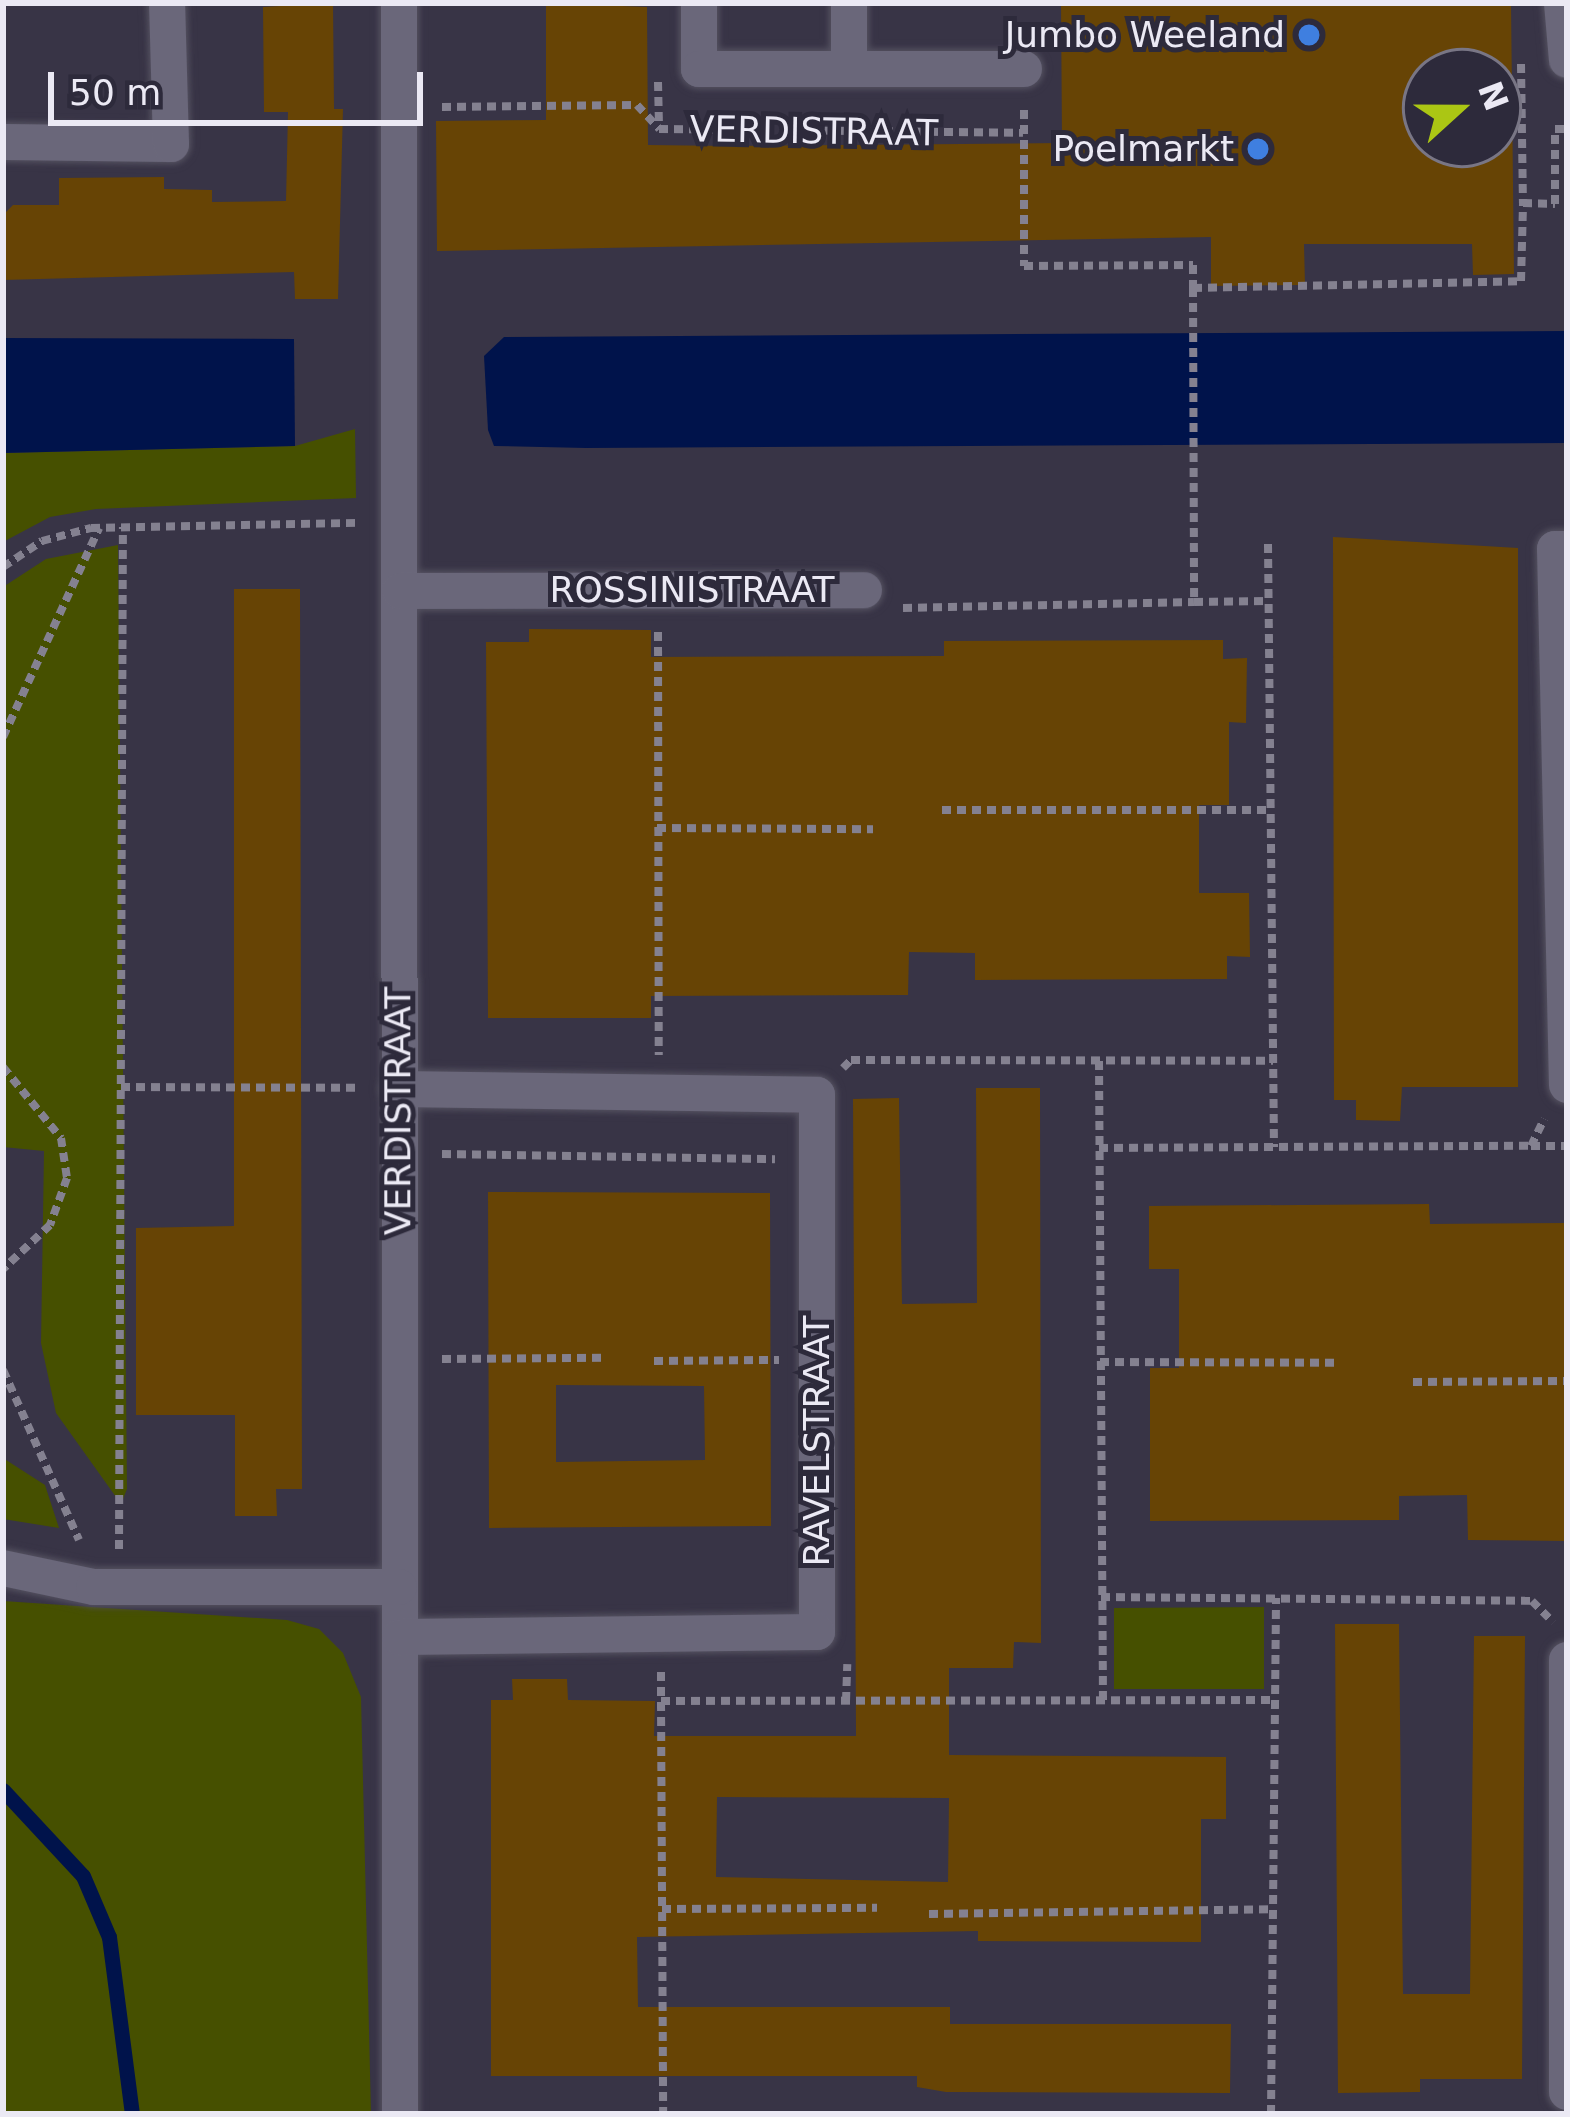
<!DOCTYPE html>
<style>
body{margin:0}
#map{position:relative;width:1570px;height:2117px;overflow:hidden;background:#383446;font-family:"DejaVu Sans",sans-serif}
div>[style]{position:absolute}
.green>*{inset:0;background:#465000}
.water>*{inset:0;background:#00134b}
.stream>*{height:15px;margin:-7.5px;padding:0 7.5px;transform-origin:7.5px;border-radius:7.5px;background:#00134b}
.building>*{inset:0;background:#674405}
.path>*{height:8px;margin-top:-4px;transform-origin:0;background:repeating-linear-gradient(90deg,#848190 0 9px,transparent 0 15px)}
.roads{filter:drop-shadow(0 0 3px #545160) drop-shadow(0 0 3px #545160)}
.minor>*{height:36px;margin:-18px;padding:0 18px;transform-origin:18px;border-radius:18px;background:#6a677a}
.dots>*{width:33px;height:33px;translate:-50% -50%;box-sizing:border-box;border:6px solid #2d2a3b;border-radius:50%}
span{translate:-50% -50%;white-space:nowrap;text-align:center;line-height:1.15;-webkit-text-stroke:10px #2d2a3b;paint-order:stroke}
.poi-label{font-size:36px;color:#ebe9f4}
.right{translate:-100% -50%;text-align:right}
.street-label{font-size:36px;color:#ebe9f4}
.frame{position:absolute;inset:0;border:6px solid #ebe9f4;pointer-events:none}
.north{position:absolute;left:1402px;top:48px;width:120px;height:120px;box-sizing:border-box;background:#2d2a3b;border:3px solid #797685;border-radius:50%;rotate:69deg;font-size:33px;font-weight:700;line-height:48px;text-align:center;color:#ebe9f4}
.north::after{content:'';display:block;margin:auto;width:42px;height:54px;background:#abc614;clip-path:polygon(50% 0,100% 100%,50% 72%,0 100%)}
.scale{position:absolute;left:48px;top:72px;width:375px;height:54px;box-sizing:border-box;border:6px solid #ebe9f4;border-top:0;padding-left:15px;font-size:36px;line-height:42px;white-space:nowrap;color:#ebe9f4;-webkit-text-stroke:9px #2d2a3b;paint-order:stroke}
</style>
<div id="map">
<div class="green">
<i style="clip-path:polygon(355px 429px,356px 498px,96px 509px,50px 517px,3px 542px,3px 453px,295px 446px)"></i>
<i style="clip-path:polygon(118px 545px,127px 1489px,121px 1504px,56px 1413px,41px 1343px,44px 1151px,3px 1147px,3px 587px,46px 559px)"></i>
<i style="clip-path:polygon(3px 1458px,45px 1485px,59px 1528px,3px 1519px)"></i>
<i style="clip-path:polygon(3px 1601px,287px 1620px,319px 1629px,343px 1653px,361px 1697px,371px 2114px,3px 2114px)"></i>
<i style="clip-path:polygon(1264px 1607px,1264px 1689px,1114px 1689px,1114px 1608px)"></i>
</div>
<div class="water">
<i style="clip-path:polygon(1567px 331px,1567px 443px,586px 448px,494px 446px,488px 430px,484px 356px,504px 337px)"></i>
<i style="clip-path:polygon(3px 338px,294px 339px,295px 446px,3px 453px)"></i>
</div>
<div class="stream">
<i style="left:3px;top:1790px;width:117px;rotate:47.1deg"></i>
<i style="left:83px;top:1876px;width:66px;rotate:66.9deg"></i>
<i style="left:109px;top:1937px;width:178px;rotate:82.6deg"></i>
</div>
<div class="building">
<i style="clip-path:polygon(333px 3px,334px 109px,343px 109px,338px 299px,295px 299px,294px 272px,3px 280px,3px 215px,13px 205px,59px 205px,59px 178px,164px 177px,164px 189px,212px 190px,212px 202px,286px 201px,288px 112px,264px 112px,263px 7px)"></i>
<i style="clip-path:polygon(evenodd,546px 3px,647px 7px,648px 145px,727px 146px,1062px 143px,1061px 3px,1511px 3px,1514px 274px,1473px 275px,1472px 244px,1304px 244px,1305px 285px,1211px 286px,1211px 237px,437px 251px,436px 121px,546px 120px,546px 3px,1426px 72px,1498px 72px,1498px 144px,1426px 144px,1426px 72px)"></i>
<i style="clip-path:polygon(1333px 537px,1518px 548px,1518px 1087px,1402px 1087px,1400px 1121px,1356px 1120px,1356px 1100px,1334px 1100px)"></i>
<i style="clip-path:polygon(234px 589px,300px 589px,302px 1489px,276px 1489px,277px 1516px,235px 1516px,235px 1415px,136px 1415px,136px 1228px,234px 1226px)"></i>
<i style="clip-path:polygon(529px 629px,651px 630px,651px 657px,944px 656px,944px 641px,1223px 640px,1223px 659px,1247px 658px,1246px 723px,1229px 722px,1229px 805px,1199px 805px,1199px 893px,1249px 893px,1250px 957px,1227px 956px,1227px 979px,975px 980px,975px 953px,909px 952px,908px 995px,651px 996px,651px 1018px,488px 1018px,486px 642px,529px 642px)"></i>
<i style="clip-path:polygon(evenodd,976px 1088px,1040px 1088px,1041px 1643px,1014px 1642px,1013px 1668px,949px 1668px,949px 1755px,1226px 1757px,1226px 1819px,1201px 1819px,1201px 1942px,978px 1941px,978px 1931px,637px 1937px,638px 2007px,950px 2007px,950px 2024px,1231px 2024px,1230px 2093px,946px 2092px,917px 2087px,917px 2076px,491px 2076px,491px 1700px,513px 1700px,512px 1679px,567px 1679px,568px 1700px,655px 1701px,654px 1736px,856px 1736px,853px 1099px,899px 1098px,902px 1304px,977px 1303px,976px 1088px,717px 1797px,949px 1798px,948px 1882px,716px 1877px,717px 1797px)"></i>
<i style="clip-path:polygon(evenodd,488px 1192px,770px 1193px,771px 1526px,489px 1528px,488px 1192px,556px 1385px,704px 1386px,705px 1460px,556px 1462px,556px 1385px)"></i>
<i style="clip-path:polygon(1429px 1204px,1430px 1224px,1567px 1223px,1567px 1541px,1468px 1540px,1467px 1495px,1399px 1496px,1399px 1520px,1150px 1521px,1150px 1368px,1179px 1368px,1179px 1269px,1149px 1269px,1149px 1206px)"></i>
<i style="clip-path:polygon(1335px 1624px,1399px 1624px,1403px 1994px,1470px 1994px,1474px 1636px,1525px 1636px,1522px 2079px,1420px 2079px,1420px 2092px,1338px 2093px)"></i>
</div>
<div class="path">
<i style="left:1521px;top:64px;width:139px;rotate:89.2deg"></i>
<i style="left:1523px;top:203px;width:32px;rotate:2deg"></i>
<i style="left:1555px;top:204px;width:75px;rotate:-90deg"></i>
<i style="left:1555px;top:129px;width:12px"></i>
<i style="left:658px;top:82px;width:45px;rotate:88.7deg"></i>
<i style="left:442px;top:107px;width:195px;rotate:-0.6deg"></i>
<i style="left:637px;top:105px;width:33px;rotate:47deg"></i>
<i style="left:659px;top:129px;width:364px;rotate:0.6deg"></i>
<i style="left:1024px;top:110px;width:156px;rotate:90deg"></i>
<i style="left:1024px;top:266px;width:169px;rotate:-0.3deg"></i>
<i style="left:1193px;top:265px;width:23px;rotate:90deg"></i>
<i style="left:1193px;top:288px;width:328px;rotate:-1.2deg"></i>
<i style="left:1521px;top:281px;width:78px;rotate:-88.5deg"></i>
<i style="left:1193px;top:288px;width:314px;rotate:89.8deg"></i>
<i style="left:1194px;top:602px;width:74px;rotate:-0.8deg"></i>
<i style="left:1268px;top:544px;width:603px;rotate:89.43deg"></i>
<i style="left:3px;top:567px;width:47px;rotate:-33.7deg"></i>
<i style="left:42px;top:541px;width:51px;rotate:-14.9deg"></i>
<i style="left:91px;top:528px;width:267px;rotate:-1.1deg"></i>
<i style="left:903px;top:608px;width:291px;rotate:-1.2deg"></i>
<i style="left:658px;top:632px;width:423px;rotate:89.9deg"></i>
<i style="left:3px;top:737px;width:230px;rotate:-65.3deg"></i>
<i style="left:942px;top:810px;width:328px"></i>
<i style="left:657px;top:828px;width:216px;rotate:0.3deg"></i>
<i style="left:1099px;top:1061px;width:639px;rotate:89.64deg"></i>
<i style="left:3px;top:1067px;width:92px;rotate:50.8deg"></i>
<i style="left:61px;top:1138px;width:40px;rotate:81.5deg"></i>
<i style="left:67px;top:1178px;width:50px;rotate:109.9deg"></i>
<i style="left:50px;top:1225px;width:64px;rotate:136.9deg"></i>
<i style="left:843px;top:1068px;width:11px;rotate:-45deg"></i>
<i style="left:851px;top:1060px;width:422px;rotate:0.1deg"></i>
<i style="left:121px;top:1087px;width:239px;rotate:0.2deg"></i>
<i style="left:1531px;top:1146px;width:36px"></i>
<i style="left:1099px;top:1148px;width:432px;rotate:-0.3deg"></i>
<i style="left:1531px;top:1146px;width:30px;rotate:-64deg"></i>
<i style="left:442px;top:1154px;width:333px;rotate:0.9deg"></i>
<i style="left:442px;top:1359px;width:163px;rotate:-0.4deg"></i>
<i style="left:654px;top:1361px;width:125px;rotate:-0.5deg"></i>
<i style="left:1100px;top:1362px;width:237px;rotate:0.2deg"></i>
<i style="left:3px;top:1370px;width:186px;rotate:65.9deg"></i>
<i style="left:1413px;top:1382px;width:154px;rotate:-0.4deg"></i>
<i style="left:119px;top:1549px;width:1022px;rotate:-89.78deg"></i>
<i style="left:1101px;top:1597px;width:431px;rotate:0.5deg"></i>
<i style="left:1532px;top:1601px;width:30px;rotate:45deg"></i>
<i style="left:661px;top:1672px;width:29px;rotate:90deg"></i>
<i style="left:661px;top:1701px;width:614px;rotate:-0.09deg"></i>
<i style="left:846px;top:1701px;width:37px;rotate:-88deg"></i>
<i style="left:661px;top:1702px;width:412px;rotate:89.7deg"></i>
<i style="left:662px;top:1909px;width:215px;rotate:-0.3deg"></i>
<i style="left:929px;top:1914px;width:344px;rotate:-0.8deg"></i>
<i style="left:1271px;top:2114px;width:516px;rotate:-89.44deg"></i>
</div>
<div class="roads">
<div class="minor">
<i style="left:399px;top:3px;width:2111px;rotate:89.97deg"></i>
<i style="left:699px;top:3px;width:66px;rotate:90deg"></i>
<i style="left:699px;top:69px;width:325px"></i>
<i style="left:1562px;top:3px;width:57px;rotate:85deg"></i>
<i style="left:849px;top:69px;width:66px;rotate:-90deg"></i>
<i style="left:3px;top:142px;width:168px;rotate:0.7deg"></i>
<i style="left:171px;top:144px;width:141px;rotate:-91.6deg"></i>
<i style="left:1567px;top:549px;width:12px;rotate:180deg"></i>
<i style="left:1555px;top:549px;width:536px;rotate:88.72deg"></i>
<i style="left:400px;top:591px;width:464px;rotate:-0.1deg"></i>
<i style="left:398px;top:1089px;width:419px;rotate:0.8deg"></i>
<i style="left:817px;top:1095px;width:537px;rotate:90deg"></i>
<i style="left:817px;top:1632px;width:417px;rotate:179.3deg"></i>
<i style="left:3px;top:1568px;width:93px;rotate:11.8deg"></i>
<i style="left:94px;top:1587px;width:305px"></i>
<i style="left:1567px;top:1660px;width:432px;rotate:90deg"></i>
</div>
</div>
<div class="dots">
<i style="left:1309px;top:35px;background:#3f7fe0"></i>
<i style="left:1258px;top:149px;background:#3f7fe0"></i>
</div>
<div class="poi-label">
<span class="right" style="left:1285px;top:35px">Jumbo Weeland</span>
<span class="right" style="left:1234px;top:149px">Poelmarkt</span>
</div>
<div class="street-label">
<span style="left:814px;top:131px;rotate:1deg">VERDISTRAAT</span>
<span style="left:692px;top:590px">ROSSINISTRAAT</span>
<span style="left:398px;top:1111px;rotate:-90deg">VERDISTRAAT</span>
<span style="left:817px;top:1441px;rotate:-90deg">RAVELSTRAAT</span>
</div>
<div class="frame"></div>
<div class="north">N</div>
<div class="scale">50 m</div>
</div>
